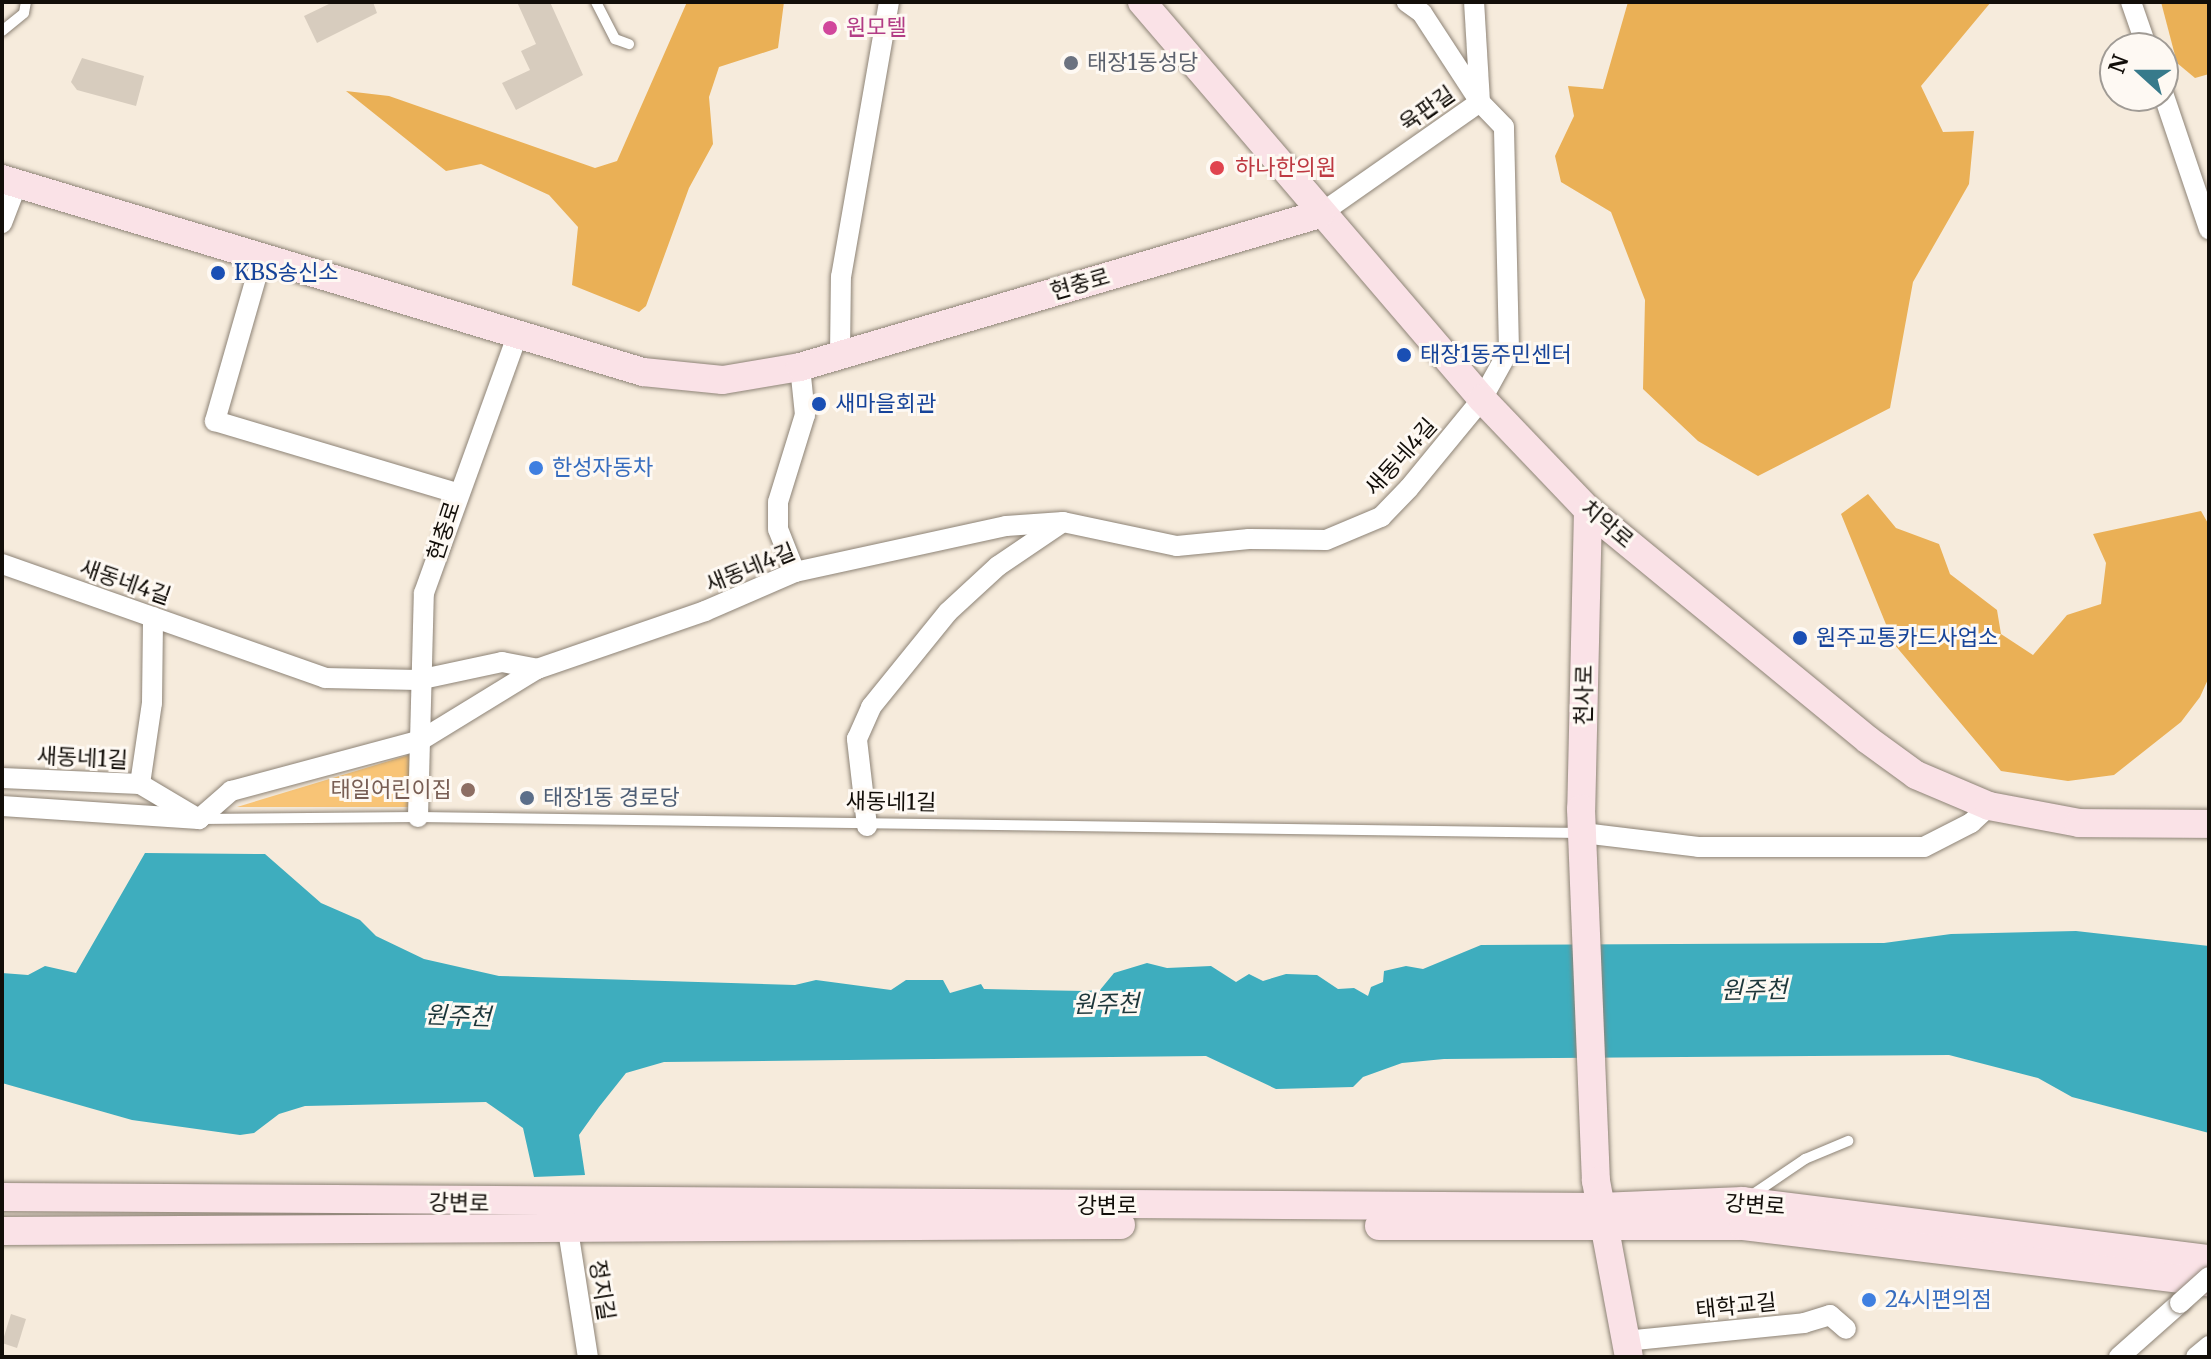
<!DOCTYPE html>
<meta charset="utf-8">
<style>
body{margin:0}
#map{position:relative;width:2211px;height:1359px;overflow:hidden;background:#f6ebdc;font-family:Merriweather,"Noto Sans KR",serif}
div>[style]{position:absolute}
.green>*{inset:0;background:#f8c476}
.forest>*{inset:0;background:#eab056}
.water>*{inset:0;background:#3eadbe}
.building>*{inset:0;background:#d7ccbe}
.roads{filter:drop-shadow(0 0 2px #8d8376) drop-shadow(0 0 2px #8d8376)}
.lane>*{height:10px;margin:-5px;padding:0 5px;transform-origin:5px;border-radius:5px;background:#fff}
.street>*{height:20px;margin:-10px;padding:0 10px;transform-origin:10px;border-radius:10px;background:#fff}
.secondary>*{height:28px;margin:-14px;padding:0 14px;transform-origin:14px;border-radius:14px;background:#fae2e7}
.bridges{filter:drop-shadow(0 0 2px #8d8376) drop-shadow(0 0 2px #8d8376)}
.street-bridge>*{height:20px;margin:-10px;padding:0 10px;transform-origin:10px;border-radius:10px;background:#fff}
.dots>*{width:22px;height:22px;translate:-50% -50%;box-sizing:border-box;border:4px solid #fef9f3;border-radius:50%}
span{translate:-50% -50%;white-space:nowrap;text-align:center;line-height:1.15;-webkit-text-stroke:6px #fef9f3;paint-order:stroke}
.hotel-label{font-size:22px;color:#b23c85}
.left{translate:0 -50%;text-align:left}
.worship-label{font-size:22px;color:#5b616d}
.street-label{font-size:22px;color:#120e09}
.health-label{font-size:22px;color:#be3a42}
.transit-label{font-size:22px;color:#164399}
.shop-label{font-size:22px;color:#366cbe}
.education-label{font-size:22px;color:#785e54}
.right{translate:-100% -50%;text-align:right}
.service-label{font-size:22px;color:#4e5e75}
.water-label{font-size:24px;color:#1e373b;font-style:italic}
.frame{position:absolute;inset:0;border:4px solid #120e09;pointer-events:none}
.north{position:absolute;left:2099px;top:32px;width:80px;height:80px;box-sizing:border-box;background:#fef9f3;border:2px solid #a09b95;border-radius:50%;rotate:291deg;font-size:22px;font-weight:700;line-height:32px;text-align:center;color:#120e09}
.north::after{content:'';display:block;margin:auto;width:28px;height:36px;background:#377a8b;clip-path:polygon(50% 0,100% 100%,50% 72%,0 100%)}
</style>
<div id="map">
<div class="green">
<i style="clip-path:polygon(412px 754px,413px 807px,237px 807px)"></i>
</div>
<div class="forest">
<i style="clip-path:polygon(687px 2px,784px 2px,778px 48px,719px 67px,709px 97px,713px 144px,689px 188px,646px 306px,639px 312px,572px 285px,578px 227px,549px 195px,481px 164px,446px 171px,346px 91px,389px 96px,595px 168px,617px 161px)"></i>
<i style="clip-path:polygon(1628px 2px,1991px 2px,1921px 86px,1943px 132px,1974px 131px,1969px 184px,1913px 282px,1890px 408px,1758px 476px,1698px 441px,1643px 389px,1645px 300px,1611px 212px,1561px 182px,1555px 156px,1574px 116px,1568px 86px,1603px 89px)"></i>
<i style="clip-path:polygon(2161px 2px,2209px 2px,2209px 74px,2195px 78px,2177px 63px)"></i>
<i style="clip-path:polygon(1868px 494px,1896px 528px,1939px 544px,1950px 574px,1997px 610px,2001px 634px,2033px 655px,2067px 615px,2101px 604px,2106px 563px,2093px 534px,2201px 511px,2209px 525px,2209px 677px,2200px 697px,2181px 722px,2114px 775px,2068px 781px,2001px 771px,1894px 644px,1841px 514px)"></i>
</div>
<div class="water">
<i style="clip-path:polygon(145px 853px,265px 854px,321px 903px,360px 920px,376px 936px,424px 959px,499px 976px,795px 985px,816px 980px,891px 990px,906px 980px,943px 980px,950px 993px,981px 984px,984px 989px,1085px 991px,1100px 990px,1114px 973px,1147px 963px,1167px 968px,1211px 966px,1236px 982px,1249px 974px,1263px 981px,1286px 974px,1317px 975px,1338px 989px,1354px 988px,1368px 996px,1371px 987px,1383px 982px,1384px 971px,1406px 966px,1423px 969px,1481px 945px,1884px 943px,1951px 934px,2076px 931px,2209px 946px,2209px 1133px,2072px 1097px,2038px 1078px,1949px 1055px,1444px 1059px,1402px 1063px,1363px 1077px,1353px 1087px,1276px 1089px,1206px 1056px,664px 1062px,626px 1073px,599px 1107px,579px 1135px,585px 1175px,534px 1177px,523px 1128px,486px 1102px,305px 1106px,279px 1114px,254px 1133px,240px 1135px,132px 1120px,2px 1083px,2px 973px,28px 975px,45px 966px,76px 973px)"></i>
</div>
<div class="building">
<i style="clip-path:polygon(333px 2px,373px 2px,377px 13px,317px 43px,304px 16px)"></i>
<i style="clip-path:polygon(517px 2px,550px 2px,583px 75px,516px 110px,502px 83px,530px 70px,521px 51px,536px 44px)"></i>
<i style="clip-path:polygon(82px 58px,144px 76px,136px 106px,77px 90px,71px 82px)"></i>
<i style="clip-path:polygon(11px 1314px,26px 1319px,17px 1348px,2px 1343px)"></i>
</div>
<div class="roads">
<div class="lane">
<i style="left:596px;top:2px;width:42px;rotate:62.8deg"></i>
<i style="left:615px;top:39px;width:15px;rotate:20deg"></i>
<i style="left:2px;top:31px;width:28px;rotate:-39deg"></i>
<i style="left:24px;top:13px;width:11px;rotate:-80deg"></i>
<i style="left:201px;top:819px;width:217px;rotate:-0.5deg"></i>
<i style="left:418px;top:817px;width:1163px;rotate:0.79deg"></i>
<i style="left:1749px;top:1197px;width:68px;rotate:-34.2deg"></i>
<i style="left:1805px;top:1159px;width:47px;rotate:-22.7deg"></i>
</div>
<div class="street">
<i style="left:2131px;top:2px;width:49px;rotate:70.8deg"></i>
<i style="left:2163px;top:93px;width:144px;rotate:71.3deg"></i>
<i style="left:1320px;top:214px;width:195px;rotate:-35deg"></i>
<i style="left:1480px;top:102px;width:100px;rotate:-93.4deg"></i>
<i style="left:2px;top:223px;width:42px;rotate:-69deg"></i>
<i style="left:262px;top:257px;width:171px;rotate:106deg"></i>
<i style="left:215px;top:421px;width:252px;rotate:16.6deg"></i>
<i style="left:840px;top:354px;width:77px;rotate:-89.3deg"></i>
<i style="left:841px;top:277px;width:279px;rotate:-80.1deg"></i>
<i style="left:2px;top:564px;width:343px;rotate:19.4deg"></i>
<i style="left:325px;top:678px;width:93px;rotate:1.2deg"></i>
<i style="left:418px;top:680px;width:86px;rotate:-12.1deg"></i>
<i style="left:502px;top:662px;width:36px;rotate:11deg"></i>
<i style="left:537px;top:669px;width:178px;rotate:-19deg"></i>
<i style="left:705px;top:611px;width:98px;rotate:-23.4deg"></i>
<i style="left:795px;top:572px;width:216px;rotate:-12.3deg"></i>
<i style="left:1006px;top:526px;width:57px;rotate:-4deg"></i>
<i style="left:1063px;top:522px;width:116px;rotate:11.9deg"></i>
<i style="left:1177px;top:546px;width:72px;rotate:-5.6deg"></i>
<i style="left:1249px;top:539px;width:77px;rotate:0.7deg"></i>
<i style="left:1326px;top:540px;width:60px;rotate:-22.7deg"></i>
<i style="left:1381px;top:517px;width:40px;rotate:-46deg"></i>
<i style="left:1409px;top:488px;width:115px;rotate:-50.6deg"></i>
<i style="left:1482px;top:399px;width:56px;rotate:-61.1deg"></i>
<i style="left:1509px;top:350px;width:223px;rotate:-91.3deg"></i>
<i style="left:1504px;top:127px;width:35px;rotate:-134deg"></i>
<i style="left:1480px;top:102px;width:106px;rotate:-123.1deg"></i>
<i style="left:1422px;top:13px;width:19px;rotate:-144deg"></i>
<i style="left:795px;top:572px;width:46px;rotate:-111.6deg"></i>
<i style="left:778px;top:529px;width:27px;rotate:-90deg"></i>
<i style="left:778px;top:502px;width:91px;rotate:-72.8deg"></i>
<i style="left:805px;top:415px;width:48px;rotate:-95.9deg"></i>
<i style="left:2px;top:778px;width:138px;rotate:2.5deg"></i>
<i style="left:140px;top:784px;width:69px;rotate:30.7deg"></i>
<i style="left:140px;top:784px;width:82px;rotate:-81.6deg"></i>
<i style="left:152px;top:703px;width:86px;rotate:-89.3deg"></i>
<i style="left:2px;top:806px;width:197px;rotate:3.8deg"></i>
<i style="left:418px;top:817px;width:224px;rotate:-88.5deg"></i>
<i style="left:424px;top:593px;width:276px;rotate:-70.1deg"></i>
<i style="left:199px;top:819px;width:43px;rotate:-41.2deg"></i>
<i style="left:231px;top:791px;width:197px;rotate:-15deg"></i>
<i style="left:421px;top:740px;width:136px;rotate:-31.5deg"></i>
<i style="left:867px;top:826px;width:88px;rotate:-96.6deg"></i>
<i style="left:857px;top:739px;width:35px;rotate:-66deg"></i>
<i style="left:871px;top:707px;width:122px;rotate:-51deg"></i>
<i style="left:948px;top:612px;width:68px;rotate:-42.6deg"></i>
<i style="left:998px;top:566px;width:78px;rotate:-34.1deg"></i>
<i style="left:1583px;top:833px;width:116px;rotate:6.9deg"></i>
<i style="left:1698px;top:847px;width:226px"></i>
<i style="left:1924px;top:847px;width:53px;rotate:-27.1deg"></i>
<i style="left:1971px;top:823px;width:25px;rotate:-43deg"></i>
<i style="left:568px;top:1230px;width:129px;rotate:81.1deg"></i>
<i style="left:1625px;top:1341px;width:180px;rotate:-5.7deg"></i>
<i style="left:1804px;top:1323px;width:27px;rotate:-17deg"></i>
<i style="left:1830px;top:1315px;width:21px;rotate:41deg"></i>
<i style="left:2119px;top:1357px;width:81px;rotate:-41.5deg"></i>
<i style="left:2196px;top:1357px;width:17px;rotate:-40deg"></i>
</div>
<div class="secondary">
<i style="left:1142px;top:2px;width:523px;rotate:49.42deg"></i>
<i style="left:1482px;top:399px;width:153px;rotate:46.3deg"></i>
<i style="left:1588px;top:510px;width:362px;rotate:39.4deg"></i>
<i style="left:1868px;top:740px;width:59px;rotate:36.1deg"></i>
<i style="left:1916px;top:775px;width:79px;rotate:23deg"></i>
<i style="left:1989px;top:806px;width:92px;rotate:10.7deg"></i>
<i style="left:2079px;top:823px;width:130px;rotate:0.4deg"></i>
<i style="left:2px;top:179px;width:669px;rotate:16.76deg"></i>
<i style="left:643px;top:372px;width:80px;rotate:5.7deg"></i>
<i style="left:723px;top:380px;width:78px;rotate:-9.6deg"></i>
<i style="left:800px;top:367px;width:542px;rotate:-16.4deg"></i>
<i style="left:1588px;top:510px;width:299px;rotate:91.3deg"></i>
<i style="left:1581px;top:809px;width:372px;rotate:87.7deg"></i>
<i style="left:1596px;top:1181px;width:179px;rotate:79.4deg"></i>
<i style="left:2px;top:1197px;width:1598px;rotate:0.36deg"></i>
<i style="left:1600px;top:1207px;width:143px;rotate:-2.4deg"></i>
<i style="left:1743px;top:1201px;width:470px;rotate:7.1deg"></i>
<i style="left:1379px;top:1226px;width:364px"></i>
<i style="left:1743px;top:1226px;width:469px;rotate:6.9deg"></i>
<i style="left:2px;top:1231px;width:1119px;rotate:-0.31deg"></i>
</div>
</div>
<div class="bridges">
<div class="street-bridge">
<i style="left:2180px;top:1303px;width:39px;rotate:-42deg"></i>
</div>
</div>
<div class="dots">
<i style="left:830px;top:28px;background:#d1479c"></i>
<i style="left:1071px;top:63px;background:#6b7280"></i>
<i style="left:1217px;top:168px;background:#e0444e"></i>
<i style="left:218px;top:273px;background:#1a4fb4"></i>
<i style="left:1404px;top:355px;background:#1a4fb4"></i>
<i style="left:819px;top:404px;background:#1a4fb4"></i>
<i style="left:536px;top:468px;background:#3f7fe0"></i>
<i style="left:1800px;top:638px;background:#1a4fb4"></i>
<i style="left:468px;top:790px;background:#8d6e63"></i>
<i style="left:527px;top:798px;background:#5c6f8a"></i>
<i style="left:1869px;top:1300px;background:#3f7fe0"></i>
</div>
<div class="hotel-label">
<span class="left" style="left:846px;top:28px">원모텔</span>
</div>
<div class="worship-label">
<span class="left" style="left:1087px;top:63px">태장1동성당</span>
</div>
<div class="street-label">
<span style="left:1427px;top:109px;rotate:-35deg">육판길</span>
<span style="left:1080px;top:284px;rotate:-16deg">현충로</span>
<span style="left:1401px;top:457px;rotate:-48deg">새동네4길</span>
<span style="left:1607px;top:524px;rotate:40deg">치악로</span>
<span style="left:444px;top:531px;rotate:-72deg">현충로</span>
<span style="left:750px;top:568px;rotate:-22deg">새동네4길</span>
<span style="left:125px;top:582px;rotate:19deg">새동네4길</span>
<span style="left:1584px;top:695px;rotate:-89deg">천사로</span>
<span style="left:82px;top:758px;rotate:3deg">새동네1길</span>
<span style="left:891px;top:802px;rotate:1deg">새동네1길</span>
<span style="left:459px;top:1203px;rotate:1deg">강변로</span>
<span style="left:1755px;top:1205px;rotate:4deg">강변로</span>
<span style="left:1107px;top:1206px">강변로</span>
<span style="left:602px;top:1290px;rotate:81deg">정지길</span>
<span style="left:1736px;top:1306px;rotate:-6deg">태학교길</span>
</div>
<div class="health-label">
<span class="left" style="left:1235px;top:168px">하나한의원</span>
</div>
<div class="transit-label">
<span class="left" style="left:234px;top:273px">KBS송신소</span>
<span class="left" style="left:1420px;top:355px">태장1동주민센터</span>
<span class="left" style="left:835px;top:404px">새마을회관</span>
<span class="left" style="left:1816px;top:638px">원주교통카드사업소</span>
</div>
<div class="shop-label">
<span class="left" style="left:552px;top:468px">한성자동차</span>
<span class="left" style="left:1885px;top:1300px">24시편의점</span>
</div>
<div class="education-label">
<span class="right" style="left:452px;top:790px">태일어린이집</span>
</div>
<div class="service-label">
<span class="left" style="left:543px;top:798px">태장1동 경로당</span>
</div>
<div class="water-label">
<span style="left:1754px;top:990px;rotate:-1deg">원주천</span>
<span style="left:1106px;top:1004px;rotate:-1deg">원주천</span>
<span style="left:458px;top:1016px;rotate:2deg">원주천</span>
</div>
<div class="frame"></div>
<div class="north">N</div>
</div>
